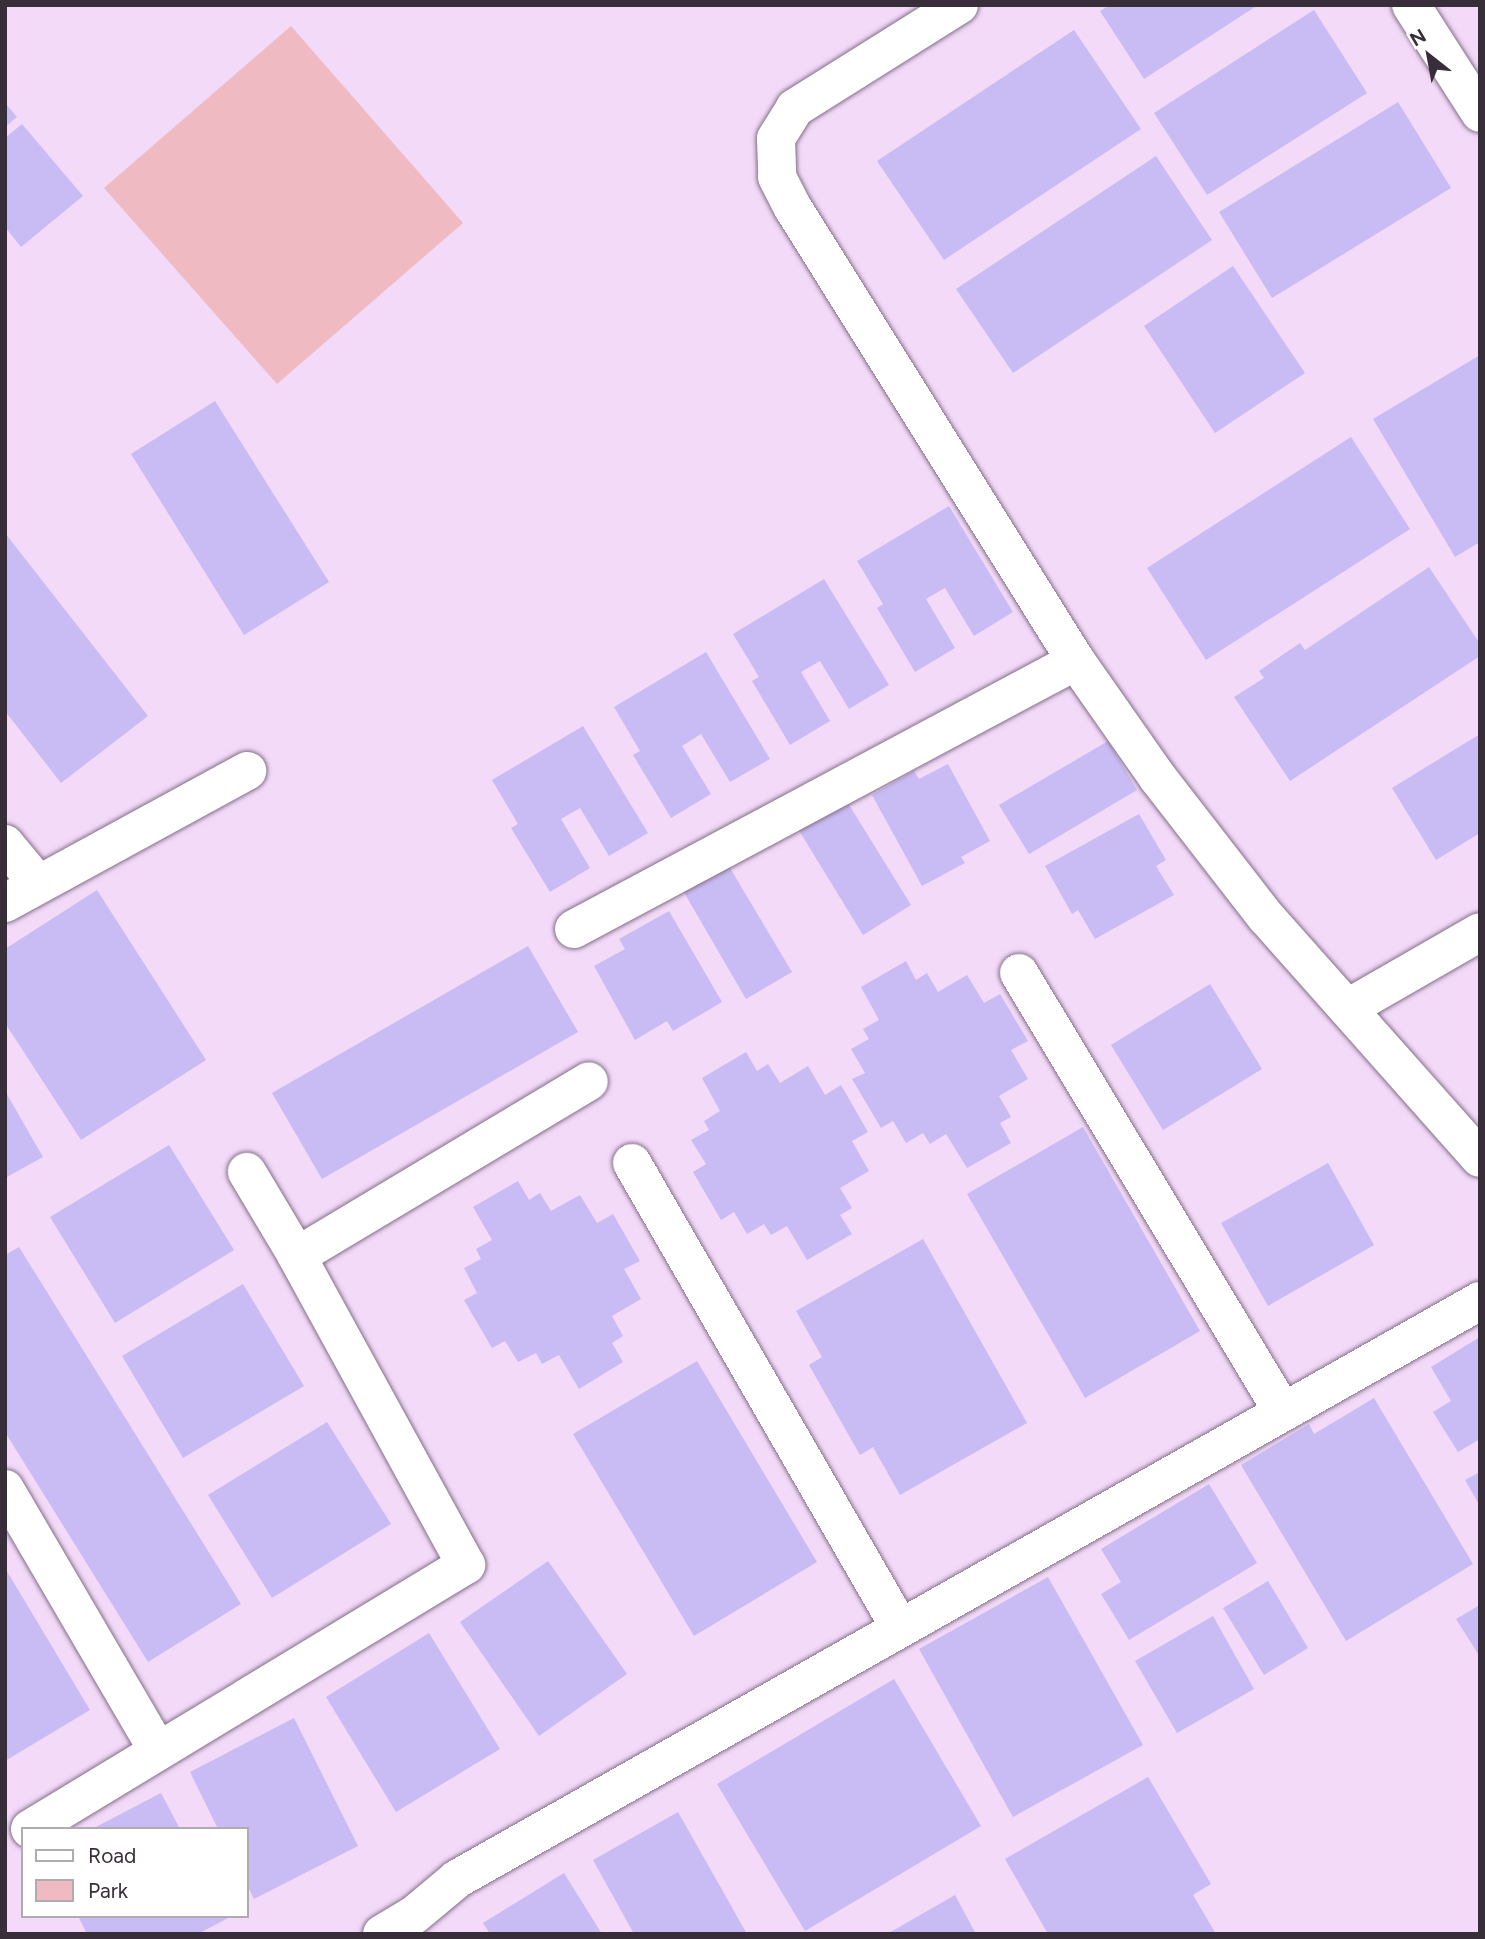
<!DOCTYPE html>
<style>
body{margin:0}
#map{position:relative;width:1485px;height:1939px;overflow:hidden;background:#f2daf8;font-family:Figtree,sans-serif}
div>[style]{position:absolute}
.green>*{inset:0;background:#f0bac3}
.building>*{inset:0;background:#c9bcf4}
.roads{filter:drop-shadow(0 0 2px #836e88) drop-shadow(0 0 2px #836e88)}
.street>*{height:38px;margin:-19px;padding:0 19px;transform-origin:19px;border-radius:19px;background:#fff}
span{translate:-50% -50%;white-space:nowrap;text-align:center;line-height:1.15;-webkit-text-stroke:5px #fff;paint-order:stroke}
.frame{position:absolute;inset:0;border:7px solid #382e3a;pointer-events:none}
.legend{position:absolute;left:21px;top:1827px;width:228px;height:91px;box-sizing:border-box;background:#fff;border:2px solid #afabb0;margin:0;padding:9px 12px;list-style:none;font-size:21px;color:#382e3a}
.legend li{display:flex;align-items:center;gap:14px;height:35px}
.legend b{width:35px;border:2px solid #afabb0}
.north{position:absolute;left:1394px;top:21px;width:70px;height:70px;-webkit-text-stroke:5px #fff;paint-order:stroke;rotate:329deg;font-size:19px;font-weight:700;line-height:28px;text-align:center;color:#382e3a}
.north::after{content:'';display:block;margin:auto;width:24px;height:32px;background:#382e3a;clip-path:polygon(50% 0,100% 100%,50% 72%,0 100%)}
</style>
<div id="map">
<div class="green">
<i style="clip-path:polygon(291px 26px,463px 223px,277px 384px,104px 188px)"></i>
</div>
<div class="building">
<i style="clip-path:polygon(1110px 5px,1258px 5px,1144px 79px,1100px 11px)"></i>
<i style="clip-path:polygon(1314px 10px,1367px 93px,1207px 195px,1154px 113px)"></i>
<i style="clip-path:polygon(1074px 30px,1141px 129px,944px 260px,877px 161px)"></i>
<i style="clip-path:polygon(1398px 102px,1451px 188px,1272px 298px,1219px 212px)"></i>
<i style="clip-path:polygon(5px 103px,17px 117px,5px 127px)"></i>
<i style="clip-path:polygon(22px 124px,83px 196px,21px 247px,5px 227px,5px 138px)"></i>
<i style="clip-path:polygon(1156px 156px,1212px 240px,1013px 373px,956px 289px)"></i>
<i style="clip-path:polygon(1233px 266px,1305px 373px,1215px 433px,1144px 326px)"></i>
<i style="clip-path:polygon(1480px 355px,1480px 542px,1455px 557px,1373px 419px)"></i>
<i style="clip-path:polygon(215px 401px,329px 582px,244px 635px,131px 454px)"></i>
<i style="clip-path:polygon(1351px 437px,1410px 529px,1206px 660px,1147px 568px)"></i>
<i style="clip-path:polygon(949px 506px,1013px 612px,974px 636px,945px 588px,926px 599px,955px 648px,915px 672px,877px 608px,883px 604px,857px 561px)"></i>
<i style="clip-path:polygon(5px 533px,148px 716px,61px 783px,5px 711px)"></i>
<i style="clip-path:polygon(1429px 567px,1480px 644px,1480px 656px,1290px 781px,1234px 697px,1264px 678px,1259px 671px,1300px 643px,1305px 650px)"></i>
<i style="clip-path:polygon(824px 579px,889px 685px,849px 709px,820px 661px,801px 672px,830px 721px,790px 745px,752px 681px,759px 677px,733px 634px)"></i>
<i style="clip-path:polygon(706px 652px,770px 759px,730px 782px,701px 734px,682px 746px,711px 794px,671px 818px,633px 755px,640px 751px,614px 707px)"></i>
<i style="clip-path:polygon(583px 726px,648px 833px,609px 856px,580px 808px,561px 819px,590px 868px,550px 892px,511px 828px,518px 824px,492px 780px)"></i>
<i style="clip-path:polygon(1480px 734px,1480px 833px,1436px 860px,1392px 788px)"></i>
<i style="clip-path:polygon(1108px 741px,1137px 790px,1029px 854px,999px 805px)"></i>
<i style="clip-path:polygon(948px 764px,990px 841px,961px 857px,965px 863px,922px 886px,872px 795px,914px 771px,919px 779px)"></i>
<i style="clip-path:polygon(843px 795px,911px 905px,863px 935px,795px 824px)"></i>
<i style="clip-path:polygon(1139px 814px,1166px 860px,1156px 866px,1174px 895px,1095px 939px,1078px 910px,1072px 914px,1045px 866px)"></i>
<i style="clip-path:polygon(727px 863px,792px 972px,746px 999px,682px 889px)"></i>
<i style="clip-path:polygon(97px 890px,206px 1060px,81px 1140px,5px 1023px,5px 949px)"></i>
<i style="clip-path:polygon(669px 911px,722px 1002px,673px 1031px,667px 1021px,635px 1040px,594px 966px,625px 949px,619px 939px)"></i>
<i style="clip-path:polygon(528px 946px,578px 1032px,322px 1179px,272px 1093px)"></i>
<i style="clip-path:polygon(906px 961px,916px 980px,927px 973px,938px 992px,967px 975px,984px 1003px,1000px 994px,1028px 1041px,1011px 1050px,1028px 1079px,999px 1096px,1011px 1117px,1000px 1123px,1011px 1143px,967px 1168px,946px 1134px,930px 1144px,923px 1133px,906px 1143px,893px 1121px,881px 1128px,852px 1079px,865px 1073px,851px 1049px,869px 1039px,863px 1029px,879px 1020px,861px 987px)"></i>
<i style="clip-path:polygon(1210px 984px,1262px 1069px,1163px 1130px,1111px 1045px)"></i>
<i style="clip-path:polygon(746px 1052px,757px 1071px,768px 1064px,780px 1083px,808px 1066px,825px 1095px,841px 1085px,868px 1132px,852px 1141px,869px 1171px,840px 1188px,852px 1208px,840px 1215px,852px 1234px,807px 1260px,787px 1226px,771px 1235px,764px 1224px,747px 1234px,734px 1212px,721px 1220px,693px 1172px,706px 1164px,691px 1140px,709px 1130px,704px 1121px,720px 1111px,702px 1078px)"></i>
<i style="clip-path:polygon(5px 1091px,43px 1157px,5px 1178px)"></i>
<i style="clip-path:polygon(1083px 1127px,1200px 1331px,1085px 1398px,967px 1194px)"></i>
<i style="clip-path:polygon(169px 1145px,234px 1250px,115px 1323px,50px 1217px)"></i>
<i style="clip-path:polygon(1328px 1163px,1374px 1245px,1268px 1306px,1221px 1223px)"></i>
<i style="clip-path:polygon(518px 1181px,529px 1200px,540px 1193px,551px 1211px,580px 1195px,597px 1223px,613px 1214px,640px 1261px,624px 1269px,641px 1299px,612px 1316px,623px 1336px,612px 1343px,623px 1362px,579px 1389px,559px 1355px,542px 1364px,536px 1353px,518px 1362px,505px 1341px,492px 1348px,464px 1300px,477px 1293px,464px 1268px,481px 1259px,476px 1249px,492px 1240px,473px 1207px)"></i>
<i style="clip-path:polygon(923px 1239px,1027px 1423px,900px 1495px,873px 1447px,860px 1455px,809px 1365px,822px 1357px,796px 1311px)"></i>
<i style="clip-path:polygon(19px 1247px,241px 1604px,148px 1662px,5px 1432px,5px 1255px)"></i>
<i style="clip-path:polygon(243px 1284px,304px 1386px,183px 1458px,122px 1356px)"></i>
<i style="clip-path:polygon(1480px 1337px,1480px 1439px,1458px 1452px,1433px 1412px,1451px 1401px,1431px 1367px)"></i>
<i style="clip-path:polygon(697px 1361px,817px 1562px,694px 1636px,573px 1434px)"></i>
<i style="clip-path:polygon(1374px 1398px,1473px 1564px,1346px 1641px,1241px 1465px,1309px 1424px,1314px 1434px)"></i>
<i style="clip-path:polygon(327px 1422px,391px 1524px,272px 1598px,208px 1495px)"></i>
<i style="clip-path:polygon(1480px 1472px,1480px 1506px,1465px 1480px)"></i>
<i style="clip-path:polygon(1209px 1484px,1257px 1563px,1129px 1640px,1101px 1594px,1121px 1582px,1101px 1549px)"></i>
<i style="clip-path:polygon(548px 1561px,627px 1674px,539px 1736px,460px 1622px)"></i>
<i style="clip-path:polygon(5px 1568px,90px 1710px,5px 1761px)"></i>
<i style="clip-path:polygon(1048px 1577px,1143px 1745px,1013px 1817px,919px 1649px)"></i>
<i style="clip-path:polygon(1268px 1581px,1308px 1648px,1264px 1675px,1223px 1608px)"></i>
<i style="clip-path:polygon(1480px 1605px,1480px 1657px,1456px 1619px)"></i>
<i style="clip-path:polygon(1213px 1616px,1254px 1689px,1177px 1733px,1135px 1661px)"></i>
<i style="clip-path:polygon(429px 1633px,500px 1749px,396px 1812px,326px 1697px)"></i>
<i style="clip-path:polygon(894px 1679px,981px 1826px,805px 1931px,717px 1784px)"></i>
<i style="clip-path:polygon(294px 1718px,358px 1846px,254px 1899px,247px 1885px,247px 1829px,218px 1829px,190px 1772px)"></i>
<i style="clip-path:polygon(1148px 1777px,1211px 1884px,1193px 1895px,1216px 1934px,1048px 1934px,1005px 1859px)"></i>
<i style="clip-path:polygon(161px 1793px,180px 1829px,92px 1829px)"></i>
<i style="clip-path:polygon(678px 1812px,747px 1934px,634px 1934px,593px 1860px)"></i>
<i style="clip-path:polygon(564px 1873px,602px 1934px,490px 1934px,483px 1923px)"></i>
<i style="clip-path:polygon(955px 1895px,976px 1934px,887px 1934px)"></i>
<i style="clip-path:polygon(78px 1916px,226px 1916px,228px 1918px,198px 1934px,87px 1934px)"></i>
</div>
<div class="roads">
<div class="street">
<i style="left:959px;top:5px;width:194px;rotate:147.9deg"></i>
<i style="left:795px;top:108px;width:36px;rotate:122deg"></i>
<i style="left:776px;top:139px;width:38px;rotate:88deg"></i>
<i style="left:777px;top:177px;width:35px;rotate:63deg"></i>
<i style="left:793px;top:208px;width:534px;rotate:58.01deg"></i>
<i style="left:1076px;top:661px;width:143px;rotate:55deg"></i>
<i style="left:1158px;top:778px;width:176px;rotate:52.2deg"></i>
<i style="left:1266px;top:917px;width:322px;rotate:48.4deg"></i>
<i style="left:1411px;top:5px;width:128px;rotate:57.4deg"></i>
<i style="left:5px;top:844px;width:52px;rotate:50.5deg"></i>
<i style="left:5px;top:903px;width:276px;rotate:-28.6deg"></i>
<i style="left:574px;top:929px;width:569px;rotate:-28.1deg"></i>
<i style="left:1019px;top:973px;width:512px;rotate:58.98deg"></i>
<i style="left:1348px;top:1008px;width:152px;rotate:-29.9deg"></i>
<i style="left:632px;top:1163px;width:537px;rotate:60.04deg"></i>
<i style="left:297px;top:1256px;width:340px;rotate:-30.9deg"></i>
<i style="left:5px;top:1489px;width:303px;rotate:59.7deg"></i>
<i style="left:30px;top:1829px;width:510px;rotate:-31.2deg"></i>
<i style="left:466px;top:1565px;width:352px;rotate:-118.7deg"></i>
<i style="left:297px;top:1256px;width:98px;rotate:-120.8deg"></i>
<i style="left:382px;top:1934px;width:37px;rotate:-31deg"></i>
<i style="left:414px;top:1915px;width:56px;rotate:-39.9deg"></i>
<i style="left:457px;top:1879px;width:1175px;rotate:-29.47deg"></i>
</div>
</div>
<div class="frame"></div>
<ul class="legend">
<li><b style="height:9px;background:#fff"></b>Road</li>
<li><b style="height:19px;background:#f0bac3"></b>Park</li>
</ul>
<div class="north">N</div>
</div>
